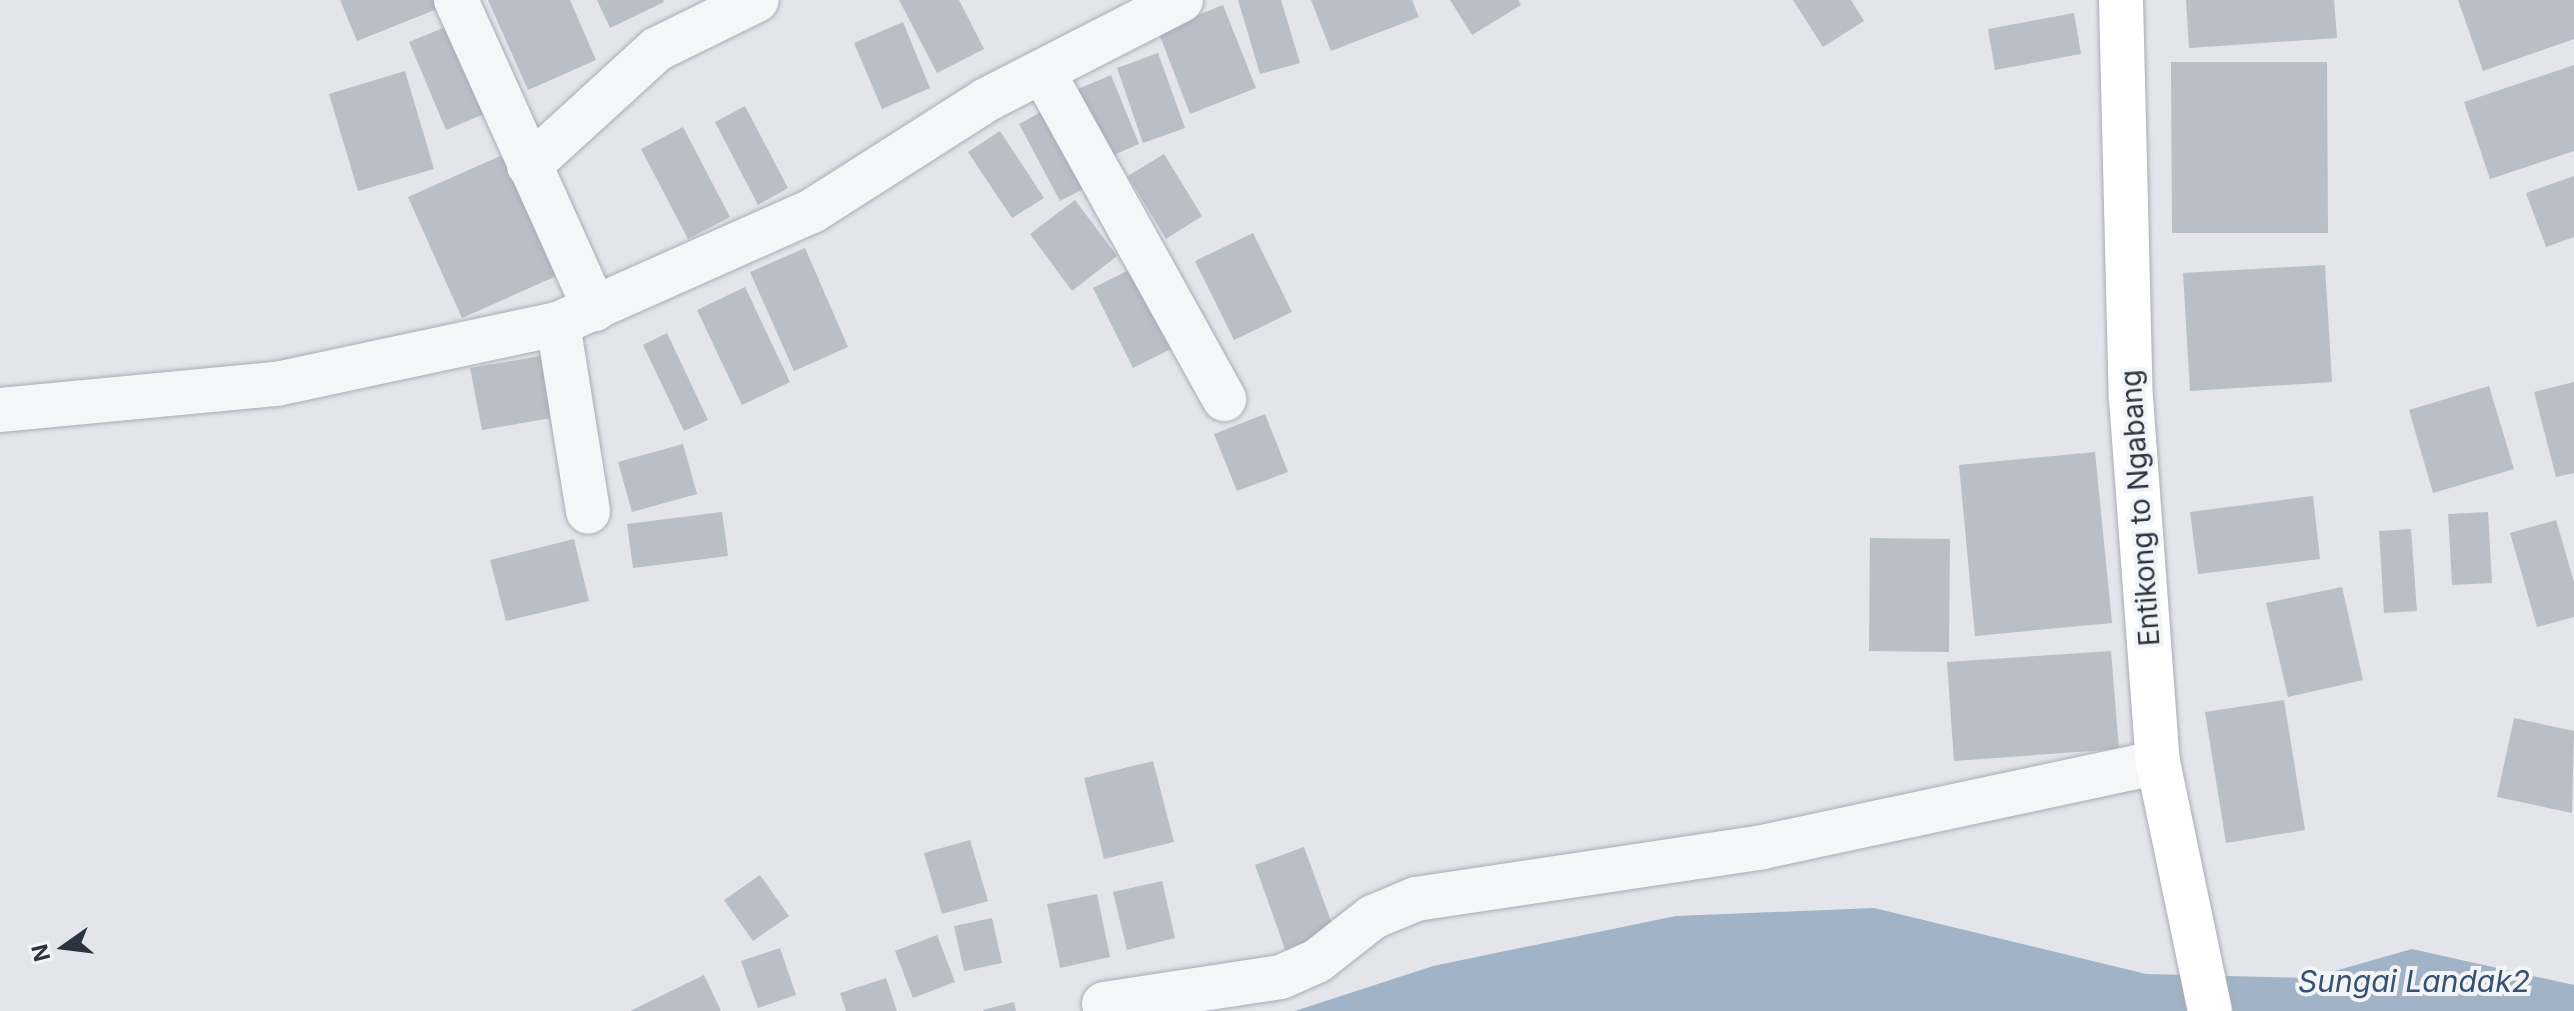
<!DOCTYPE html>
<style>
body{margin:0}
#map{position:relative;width:2574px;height:1011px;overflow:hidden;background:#e3e5ea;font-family:Inter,sans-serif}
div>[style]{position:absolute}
.water>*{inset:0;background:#a1b3c6}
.building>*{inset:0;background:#babec6}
.roads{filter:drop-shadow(0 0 2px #a8acb4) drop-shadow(0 0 2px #a8acb4)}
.minor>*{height:44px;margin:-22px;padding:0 22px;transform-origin:22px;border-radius:22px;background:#f5f6f8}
.trunk>*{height:44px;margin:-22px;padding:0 22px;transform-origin:22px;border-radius:22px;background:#fff}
span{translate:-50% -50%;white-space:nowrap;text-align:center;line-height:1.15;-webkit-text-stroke:8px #f2f4f7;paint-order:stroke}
.street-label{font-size:28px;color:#2c3340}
.water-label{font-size:30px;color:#395171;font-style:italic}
.north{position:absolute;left:24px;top:907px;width:80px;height:80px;-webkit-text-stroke:6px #f2f4f7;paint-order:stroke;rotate:256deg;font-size:22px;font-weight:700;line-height:32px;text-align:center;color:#2c3340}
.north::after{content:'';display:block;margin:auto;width:28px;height:36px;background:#2c3340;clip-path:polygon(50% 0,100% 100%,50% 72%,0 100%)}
</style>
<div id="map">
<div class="water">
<i style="clip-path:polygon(1874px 908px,2146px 974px,2310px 978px,2412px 949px,2574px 985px,2574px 1011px,1295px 1011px,1433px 966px,1676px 916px)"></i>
</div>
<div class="building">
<i style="clip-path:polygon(340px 0,439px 0,442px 7px,357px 41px)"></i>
<i style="clip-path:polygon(488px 0,570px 0,596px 60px,528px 90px)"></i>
<i style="clip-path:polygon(597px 0,663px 0,664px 2px,610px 28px)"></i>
<i style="clip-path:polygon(899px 0,959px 0,984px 49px,937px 73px)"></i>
<i style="clip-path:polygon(1238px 0,1281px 0,1300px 63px,1260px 74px)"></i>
<i style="clip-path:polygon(1311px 0,1412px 0,1419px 17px,1331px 51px)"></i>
<i style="clip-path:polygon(1450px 0,1518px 0,1521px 5px,1472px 35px)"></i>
<i style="clip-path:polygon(1793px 0,1851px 0,1864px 21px,1823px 47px)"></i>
<i style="clip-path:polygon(2186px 0,2334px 0,2337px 38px,2189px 48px)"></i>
<i style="clip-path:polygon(2458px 0,2574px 0,2574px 39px,2483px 71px)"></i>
<i style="clip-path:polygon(1223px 5px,1256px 88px,1190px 114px,1158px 31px)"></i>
<i style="clip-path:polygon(2074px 13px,2081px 54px,1995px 70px,1988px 29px)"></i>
<i style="clip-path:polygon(903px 22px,930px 88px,882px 109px,854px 43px)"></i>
<i style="clip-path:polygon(453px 24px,489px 112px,446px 130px,409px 42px)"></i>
<i style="clip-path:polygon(1158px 53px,1185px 128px,1143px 143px,1117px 68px)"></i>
<i style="clip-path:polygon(2171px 62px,2327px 62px,2328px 233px,2172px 233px)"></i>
<i style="clip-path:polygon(2574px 65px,2574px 151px,2490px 179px,2464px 102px)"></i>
<i style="clip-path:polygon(405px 71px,434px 169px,358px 191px,329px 94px)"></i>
<i style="clip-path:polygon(1111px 75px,1139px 144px,1100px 161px,1071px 92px)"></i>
<i style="clip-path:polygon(745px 106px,788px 188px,758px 205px,715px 122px)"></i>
<i style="clip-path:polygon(1052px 106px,1093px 184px,1060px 201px,1019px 124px)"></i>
<i style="clip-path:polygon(683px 127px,730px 217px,688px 239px,641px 149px)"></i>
<i style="clip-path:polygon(1000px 131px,1044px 198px,1012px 218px,968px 152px)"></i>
<i style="clip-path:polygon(507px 153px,561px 274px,462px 318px,408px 197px)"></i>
<i style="clip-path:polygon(1164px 154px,1202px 216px,1166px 239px,1128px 176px)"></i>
<i style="clip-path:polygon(2574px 176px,2574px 237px,2546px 247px,2526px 193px)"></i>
<i style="clip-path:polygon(1075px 200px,1117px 256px,1072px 291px,1030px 234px)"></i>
<i style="clip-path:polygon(1253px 233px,1292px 312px,1234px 340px,1195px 261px)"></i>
<i style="clip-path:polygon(805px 248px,848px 347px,794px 371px,750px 272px)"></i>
<i style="clip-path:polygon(2325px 265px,2332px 382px,2190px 391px,2183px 273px)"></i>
<i style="clip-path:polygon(1137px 266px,1177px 346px,1133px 368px,1093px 288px)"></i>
<i style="clip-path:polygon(745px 287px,790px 382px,742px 405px,697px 310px)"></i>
<i style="clip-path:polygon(667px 333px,708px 420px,684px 431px,643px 345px)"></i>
<i style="clip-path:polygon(546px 355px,557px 417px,482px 430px,470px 368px)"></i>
<i style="clip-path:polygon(2574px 382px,2574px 473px,2556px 477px,2534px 392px)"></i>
<i style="clip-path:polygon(2489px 386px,2514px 469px,2433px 493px,2409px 410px)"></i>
<i style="clip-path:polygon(1265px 414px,1288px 472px,1237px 491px,1214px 434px)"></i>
<i style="clip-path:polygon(683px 444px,697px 494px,632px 512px,618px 462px)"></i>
<i style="clip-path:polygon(2095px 452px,2112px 623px,1975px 636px,1959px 465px)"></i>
<i style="clip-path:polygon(2313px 496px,2320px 559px,2198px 574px,2190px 512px)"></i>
<i style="clip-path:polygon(722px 512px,728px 556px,633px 568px,627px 524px)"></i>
<i style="clip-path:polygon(2488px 512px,2492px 583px,2452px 585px,2448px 514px)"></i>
<i style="clip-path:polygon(2556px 520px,2574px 582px,2574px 617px,2537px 627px,2510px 533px)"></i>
<i style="clip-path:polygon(2411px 529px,2417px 611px,2384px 613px,2379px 531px)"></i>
<i style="clip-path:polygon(1870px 538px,1950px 539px,1949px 652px,1869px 651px)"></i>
<i style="clip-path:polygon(574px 539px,589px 601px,506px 621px,490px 560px)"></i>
<i style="clip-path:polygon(2342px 587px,2363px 680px,2288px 697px,2266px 603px)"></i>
<i style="clip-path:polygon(2111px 651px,2119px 749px,1954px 761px,1947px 662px)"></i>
<i style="clip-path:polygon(2284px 700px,2305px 830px,2226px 843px,2205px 712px)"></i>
<i style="clip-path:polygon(2514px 718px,2574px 731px,2572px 813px,2497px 797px)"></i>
<i style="clip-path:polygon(1153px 761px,1174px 842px,1104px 859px,1084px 778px)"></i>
<i style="clip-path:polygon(970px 840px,988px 901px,942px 914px,924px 853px)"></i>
<i style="clip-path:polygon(1304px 847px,1336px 935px,1286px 952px,1255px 865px)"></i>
<i style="clip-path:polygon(760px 875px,789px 916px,753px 941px,724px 900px)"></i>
<i style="clip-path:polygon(1162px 881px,1175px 938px,1127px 950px,1113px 892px)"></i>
<i style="clip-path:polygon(1097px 894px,1110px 957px,1060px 968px,1047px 904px)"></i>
<i style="clip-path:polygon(992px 918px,1002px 963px,964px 971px,954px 926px)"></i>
<i style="clip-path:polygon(937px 935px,955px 982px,913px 998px,895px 951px)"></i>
<i style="clip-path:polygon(780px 948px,796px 995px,758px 1008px,741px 961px)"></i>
<i style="clip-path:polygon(704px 975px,721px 1011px,630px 1011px)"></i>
<i style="clip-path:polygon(886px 978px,897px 1011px,846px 1011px,840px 993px)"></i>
<i style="clip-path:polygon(1014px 1002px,1016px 1011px,983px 1011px,983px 1010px)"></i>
</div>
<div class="roads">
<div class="minor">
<i style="left:456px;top:0;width:339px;rotate:65.8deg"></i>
<i style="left:1043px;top:72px;width:374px;rotate:61deg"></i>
<i style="left:529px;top:166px;width:173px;rotate:-42.4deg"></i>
<i style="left:657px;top:49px;width:111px;rotate:-26.1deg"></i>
<i style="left:558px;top:324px;width:190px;rotate:80.9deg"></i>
<i style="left:0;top:410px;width:278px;rotate:-5.4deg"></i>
<i style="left:277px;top:384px;width:287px;rotate:-12.1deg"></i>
<i style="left:558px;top:324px;width:278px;rotate:-24deg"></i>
<i style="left:812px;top:211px;width:206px;rotate:-32.5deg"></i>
<i style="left:986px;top:100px;width:219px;rotate:-27.1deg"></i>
<i style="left:1104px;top:1004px;width:179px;rotate:-8.7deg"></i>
<i style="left:1281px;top:977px;width:39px;rotate:-24deg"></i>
<i style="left:1317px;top:961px;width:71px;rotate:-38.2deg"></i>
<i style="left:1373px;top:917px;width:47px;rotate:-22.7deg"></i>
<i style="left:1416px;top:899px;width:351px;rotate:-8.5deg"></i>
<i style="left:1763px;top:847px;width:404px;rotate:-12.1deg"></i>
</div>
<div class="trunk">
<i style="left:2121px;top:0;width:398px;rotate:88.6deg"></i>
<i style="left:2131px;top:398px;width:365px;rotate:85.8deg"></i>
<i style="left:2158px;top:762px;width:254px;rotate:78.2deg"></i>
</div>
</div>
<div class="street-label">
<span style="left:2140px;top:508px;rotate:-94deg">Entikong to Ngabang</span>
</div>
<div class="water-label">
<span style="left:2414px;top:981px">Sungai Landak2</span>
</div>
<div class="north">N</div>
</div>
